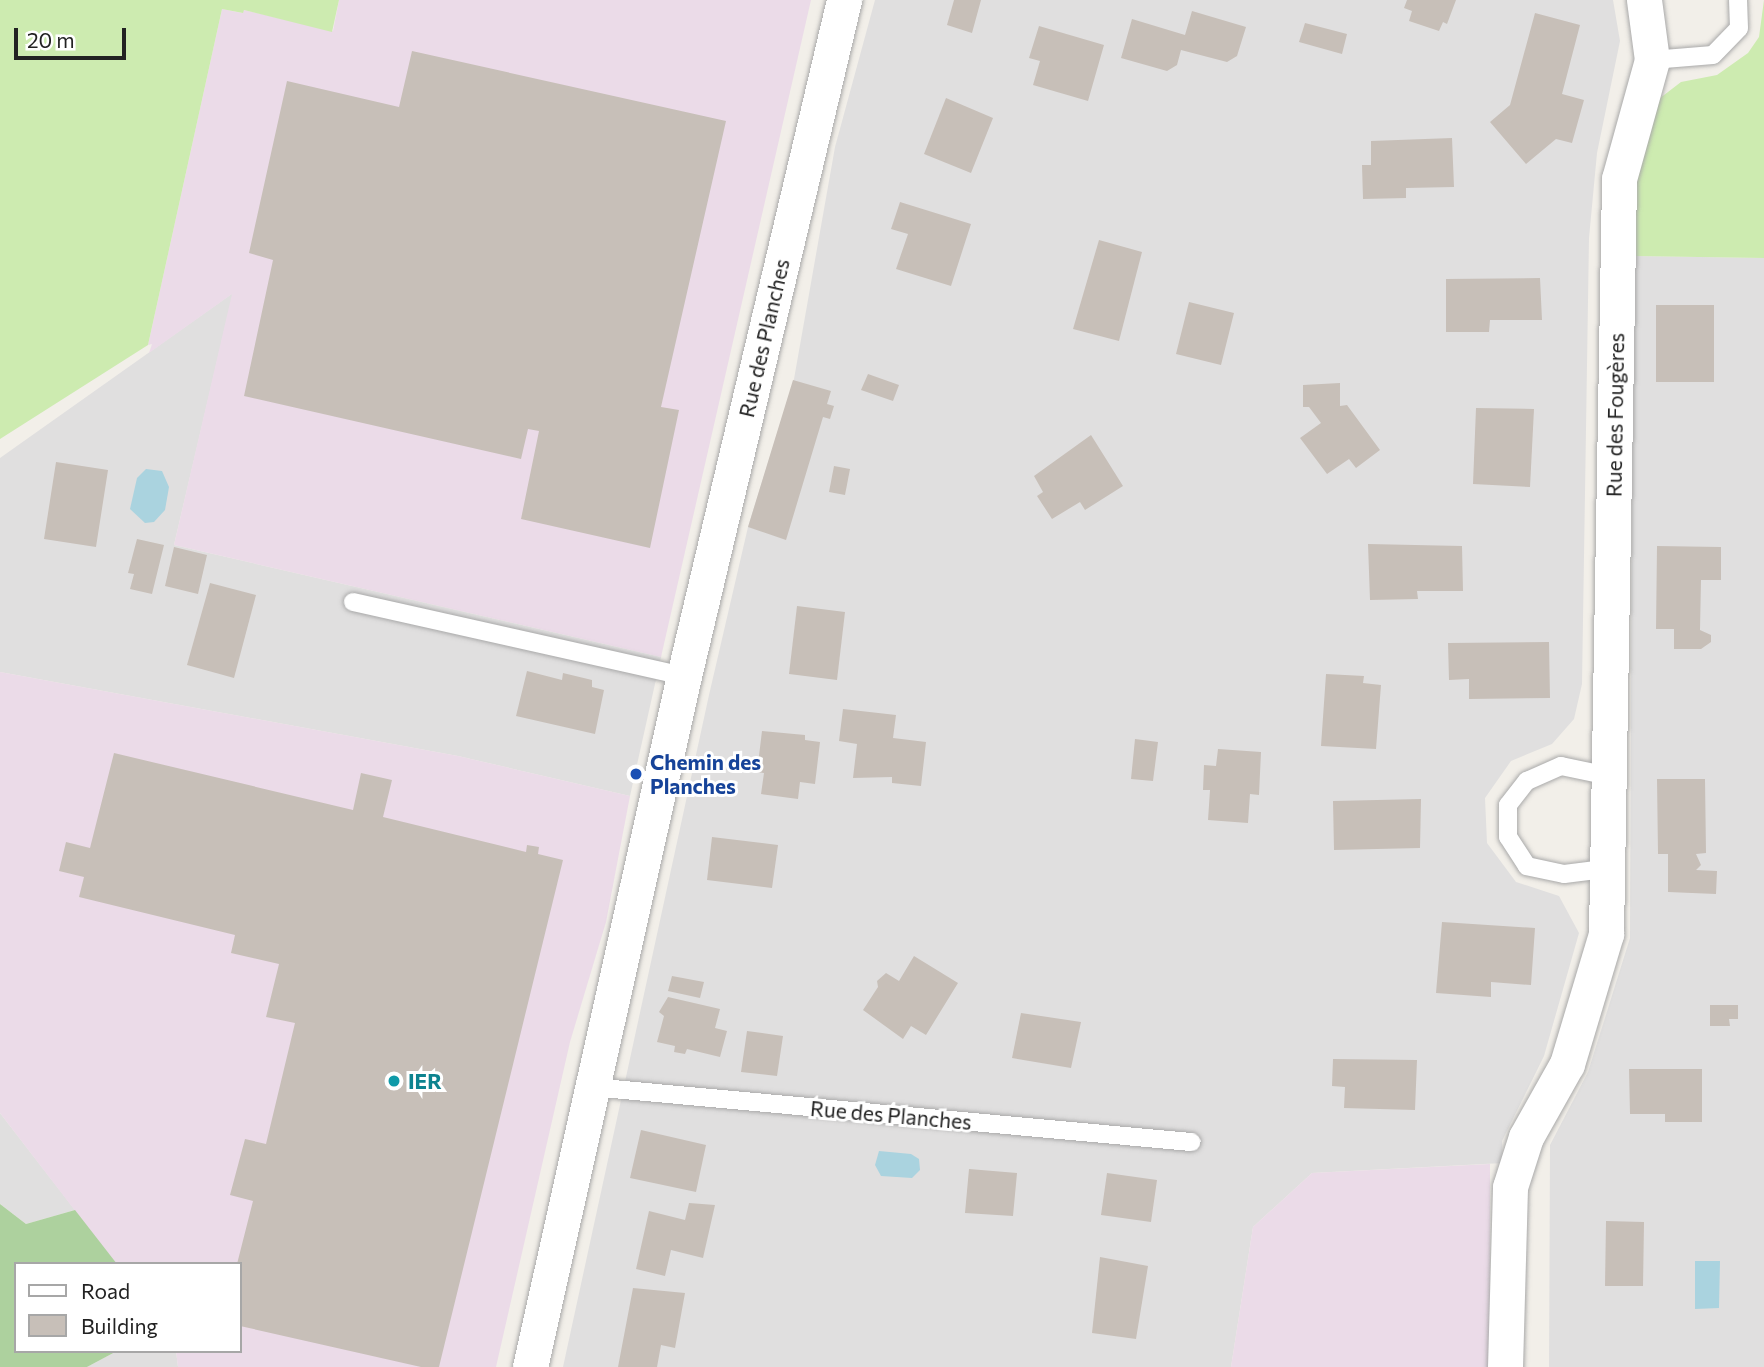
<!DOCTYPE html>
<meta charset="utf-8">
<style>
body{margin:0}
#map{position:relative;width:1764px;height:1367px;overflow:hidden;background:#f2efe9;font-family:Commissioner,sans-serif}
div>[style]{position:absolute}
.residential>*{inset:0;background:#e0dfdf}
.industrial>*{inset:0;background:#ebdbe8}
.grass>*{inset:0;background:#cdebb0}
.forest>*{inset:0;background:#add19e}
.water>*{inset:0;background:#aad3df}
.building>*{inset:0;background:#c7bfb8}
.roads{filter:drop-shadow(0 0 2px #a9a9a9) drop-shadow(0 0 2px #a9a9a9)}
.service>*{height:18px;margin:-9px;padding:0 9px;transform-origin:9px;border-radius:9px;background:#fff}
.minor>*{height:35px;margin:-17.5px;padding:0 17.5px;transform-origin:17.5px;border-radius:17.5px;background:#fff}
.dots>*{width:19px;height:19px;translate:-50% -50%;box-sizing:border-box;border:4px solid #fff;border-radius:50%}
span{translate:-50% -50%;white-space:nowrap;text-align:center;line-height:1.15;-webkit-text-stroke:6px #fff;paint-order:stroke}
.street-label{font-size:21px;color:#222}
.transit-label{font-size:21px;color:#164399;font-weight:700}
.left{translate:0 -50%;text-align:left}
.culture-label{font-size:21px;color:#0d838f;font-weight:700}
.legend{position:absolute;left:14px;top:1262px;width:228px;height:91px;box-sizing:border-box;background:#fff;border:2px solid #a7a7a7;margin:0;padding:9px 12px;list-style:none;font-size:21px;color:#222}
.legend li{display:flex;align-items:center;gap:14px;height:35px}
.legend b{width:35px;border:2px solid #a7a7a7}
.scale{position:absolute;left:14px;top:28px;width:112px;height:32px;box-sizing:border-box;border:4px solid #222;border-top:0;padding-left:9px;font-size:21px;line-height:24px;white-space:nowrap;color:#222;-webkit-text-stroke:5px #fff;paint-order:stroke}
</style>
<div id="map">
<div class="residential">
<i style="clip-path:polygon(875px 0,1613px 0,1620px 41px,1597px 153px,1589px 238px,1582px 684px,1574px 719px,1552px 744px,1511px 761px,1485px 798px,1487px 843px,1516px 882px,1559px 896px,1579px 933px,1544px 1056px,1502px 1141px,1503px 1163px,1312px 1173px,1253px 1227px,1231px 1367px,563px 1367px,709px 695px,748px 527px,794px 379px,835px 147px)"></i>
<i style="clip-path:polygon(1633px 256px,1764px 258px,1764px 1367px,1549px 1367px,1550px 1145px,1588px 1072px,1630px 938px)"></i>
<i style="clip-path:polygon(233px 293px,174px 545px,661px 657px,630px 796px,458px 756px,0 672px,0 458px)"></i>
<i style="clip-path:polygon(0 1113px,75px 1210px,26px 1224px,0 1204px)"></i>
<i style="clip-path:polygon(117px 1351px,176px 1351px,178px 1367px,87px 1367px)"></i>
</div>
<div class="industrial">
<i style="clip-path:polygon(339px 0,811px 0,661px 657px,174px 545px,232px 294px,149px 353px,152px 344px,148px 345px,222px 9px,242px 13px,244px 10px,333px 31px)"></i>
<i style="clip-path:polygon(0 672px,458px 756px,630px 796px,606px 922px,570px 1042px,496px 1367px,178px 1367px,176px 1351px,240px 1351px,240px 1264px,116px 1264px,0 1113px)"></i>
<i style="clip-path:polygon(1490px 1164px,1490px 1367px,1231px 1367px,1253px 1227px,1312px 1173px)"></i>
</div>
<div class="grass">
<i style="clip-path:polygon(0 0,339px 0,332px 32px,244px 10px,243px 13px,222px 9px,148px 345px,0 439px)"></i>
<i style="clip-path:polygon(1764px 0,1764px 258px,1633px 256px,1637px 173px,1655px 102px,1681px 82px,1717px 75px,1748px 53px,1759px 37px)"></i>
</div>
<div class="forest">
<i style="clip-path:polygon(0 1204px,26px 1224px,75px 1210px,117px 1264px,16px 1264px,16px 1351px,117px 1351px,87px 1367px,0 1367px)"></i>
</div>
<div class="water">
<i style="clip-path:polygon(146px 469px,162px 471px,169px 487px,165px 510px,154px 522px,145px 523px,130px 509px,137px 478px)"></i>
<i style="clip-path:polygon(879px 1151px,911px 1154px,919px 1159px,920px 1170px,912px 1178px,881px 1176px,875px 1165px)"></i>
<i style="clip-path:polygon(1695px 1261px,1720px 1261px,1719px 1308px,1695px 1309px)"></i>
</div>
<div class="building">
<i style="clip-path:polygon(954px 0,981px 0,972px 33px,947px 25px)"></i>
<i style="clip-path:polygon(1407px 0,1456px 0,1447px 24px,1443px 22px,1439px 31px,1409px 21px,1412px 11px,1404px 8px)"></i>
<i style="clip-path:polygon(1192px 11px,1246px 27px,1237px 56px,1227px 62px,1181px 50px,1177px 65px,1167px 71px,1121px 58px,1132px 19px,1185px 35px)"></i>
<i style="clip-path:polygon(1535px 13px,1580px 25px,1562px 94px,1584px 100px,1572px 143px,1556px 139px,1526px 164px,1490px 122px,1510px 105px)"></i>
<i style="clip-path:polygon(1305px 23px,1347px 34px,1342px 54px,1299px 42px)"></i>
<i style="clip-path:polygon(1039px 26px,1104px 45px,1088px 101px,1033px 85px,1040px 61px,1029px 58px)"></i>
<i style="clip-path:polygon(412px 51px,726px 121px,661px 407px,679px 410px,650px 548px,521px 519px,539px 431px,528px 429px,521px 459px,244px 396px,273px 260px,249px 253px,287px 81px,399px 107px)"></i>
<i style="clip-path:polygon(946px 98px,993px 118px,971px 173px,924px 154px)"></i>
<i style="clip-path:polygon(1452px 138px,1454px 187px,1406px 188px,1406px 198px,1363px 199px,1362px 165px,1371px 165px,1371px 141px)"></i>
<i style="clip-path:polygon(900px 202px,971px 224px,951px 286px,896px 269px,908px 234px,891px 229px)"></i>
<i style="clip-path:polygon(1099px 240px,1142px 252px,1119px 341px,1073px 329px)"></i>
<i style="clip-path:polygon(1540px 278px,1542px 320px,1490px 320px,1489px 332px,1446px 332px,1446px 279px)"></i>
<i style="clip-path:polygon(1189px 302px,1234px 313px,1221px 365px,1176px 354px)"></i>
<i style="clip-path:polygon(1656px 305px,1714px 305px,1714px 382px,1656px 382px)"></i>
<i style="clip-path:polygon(868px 374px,899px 385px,893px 401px,861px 390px)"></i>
<i style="clip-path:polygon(793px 380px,831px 391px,827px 404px,834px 406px,830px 419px,823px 417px,786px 540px,748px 527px)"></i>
<i style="clip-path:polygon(1340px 383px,1340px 406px,1347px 405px,1380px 450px,1356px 468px,1349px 459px,1327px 474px,1300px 438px,1321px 423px,1309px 407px,1303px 407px,1303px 385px)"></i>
<i style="clip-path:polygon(1476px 408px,1534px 409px,1530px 487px,1473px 484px)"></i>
<i style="clip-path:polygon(1091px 435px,1123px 486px,1085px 510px,1080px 502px,1052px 519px,1037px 496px,1043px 492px,1034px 476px)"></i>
<i style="clip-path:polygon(56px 462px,108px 470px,96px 547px,44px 539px)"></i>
<i style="clip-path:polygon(834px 466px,850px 469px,845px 495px,829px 492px)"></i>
<i style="clip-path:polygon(137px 539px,164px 545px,152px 594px,130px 589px,134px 574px,128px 573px)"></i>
<i style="clip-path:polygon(1368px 544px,1462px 546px,1463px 591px,1417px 591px,1418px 599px,1370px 600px)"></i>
<i style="clip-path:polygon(1657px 546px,1721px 547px,1721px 580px,1701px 580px,1700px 630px,1711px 635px,1711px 642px,1701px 649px,1674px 649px,1674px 629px,1656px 629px)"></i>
<i style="clip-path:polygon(174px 547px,207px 555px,198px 594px,165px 586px)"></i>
<i style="clip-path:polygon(210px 583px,256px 595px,234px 678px,187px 665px)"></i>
<i style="clip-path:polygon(797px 606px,845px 612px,837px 680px,789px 674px)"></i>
<i style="clip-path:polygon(1549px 642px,1550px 698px,1469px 699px,1469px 679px,1449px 680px,1448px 643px)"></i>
<i style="clip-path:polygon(527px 671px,562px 680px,563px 673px,592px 680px,592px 687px,604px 690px,595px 734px,516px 716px)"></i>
<i style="clip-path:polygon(1326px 674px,1364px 676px,1363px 683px,1381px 685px,1376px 749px,1321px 746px)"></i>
<i style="clip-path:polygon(843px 709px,896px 715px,893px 738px,926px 742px,921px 786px,892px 783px,892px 777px,853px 778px,857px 744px,839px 741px)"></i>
<i style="clip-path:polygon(762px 731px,805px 735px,805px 740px,820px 742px,815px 784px,800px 782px,798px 799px,761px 794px,764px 773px,757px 772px)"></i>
<i style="clip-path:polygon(1135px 739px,1158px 742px,1153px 781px,1131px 779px)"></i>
<i style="clip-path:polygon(1218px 749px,1261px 752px,1259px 795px,1250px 794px,1248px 823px,1208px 820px,1210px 790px,1203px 790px,1204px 765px,1216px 766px)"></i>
<i style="clip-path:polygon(114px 753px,353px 810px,361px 773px,392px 780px,383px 817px,526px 852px,527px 845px,539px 847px,538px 854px,563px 860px,439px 1367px,421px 1367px,240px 1326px,237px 1264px,253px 1201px,230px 1195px,245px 1139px,266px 1144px,295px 1023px,266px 1017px,279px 964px,231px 953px,235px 935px,79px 897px,84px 877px,59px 871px,66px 842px,90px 848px)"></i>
<i style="clip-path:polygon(1657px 779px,1705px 779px,1706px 853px,1696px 854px,1701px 865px,1696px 870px,1717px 871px,1716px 894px,1668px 892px,1668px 854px,1658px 854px)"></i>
<i style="clip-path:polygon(1421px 799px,1420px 848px,1334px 850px,1333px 801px)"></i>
<i style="clip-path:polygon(712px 837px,778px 845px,772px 888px,707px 880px)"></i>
<i style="clip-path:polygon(1442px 922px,1535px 928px,1531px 985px,1491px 982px,1491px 997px,1436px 993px)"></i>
<i style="clip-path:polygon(914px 956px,958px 983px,926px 1035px,911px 1026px,903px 1039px,863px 1010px,878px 987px,877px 981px,886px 973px,899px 981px)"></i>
<i style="clip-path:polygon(672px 976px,704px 982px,700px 998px,668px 991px)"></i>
<i style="clip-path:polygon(668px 997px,720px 1009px,715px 1028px,727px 1031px,720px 1057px,687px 1049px,685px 1054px,674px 1052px,675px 1046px,657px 1042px,664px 1016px,659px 1012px)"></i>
<i style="clip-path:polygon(1710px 1005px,1738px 1005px,1738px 1019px,1729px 1019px,1730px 1026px,1710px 1026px)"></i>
<i style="clip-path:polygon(1021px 1013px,1081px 1022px,1071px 1068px,1012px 1058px)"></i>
<i style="clip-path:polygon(747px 1031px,783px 1036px,777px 1076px,741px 1072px)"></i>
<i style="clip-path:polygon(1333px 1059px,1417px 1060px,1415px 1110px,1344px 1108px,1345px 1087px,1332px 1086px)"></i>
<i style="clip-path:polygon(1629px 1069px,1702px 1069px,1702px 1122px,1665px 1122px,1665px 1114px,1630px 1114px)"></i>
<i style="clip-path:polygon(641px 1130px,706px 1145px,696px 1192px,630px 1178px)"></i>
<i style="clip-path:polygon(969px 1169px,1017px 1173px,1013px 1216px,965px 1213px)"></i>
<i style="clip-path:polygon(1107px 1173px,1157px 1180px,1151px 1222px,1101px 1215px)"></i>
<i style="clip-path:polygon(689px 1203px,715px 1205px,703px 1258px,671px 1250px,665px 1276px,636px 1269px,649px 1211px,685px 1220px)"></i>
<i style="clip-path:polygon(1606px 1221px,1644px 1222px,1643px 1286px,1605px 1286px)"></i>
<i style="clip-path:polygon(1100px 1257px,1148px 1266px,1136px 1339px,1092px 1333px)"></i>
<i style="clip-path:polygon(633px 1288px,685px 1293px,675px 1348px,661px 1345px,657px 1367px,618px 1367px)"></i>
</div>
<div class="roads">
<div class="service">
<i style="left:1652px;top:60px;width:61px;rotate:-4.7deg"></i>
<i style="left:1713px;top:55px;width:37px;rotate:-46deg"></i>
<i style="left:1739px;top:28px;width:28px;rotate:-92deg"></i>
<i style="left:353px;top:602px;width:339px;rotate:12.6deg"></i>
<i style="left:1604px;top:869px;width:40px;rotate:172.9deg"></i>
<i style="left:1564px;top:874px;width:38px;rotate:-168deg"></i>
<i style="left:1527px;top:866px;width:35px;rotate:-123deg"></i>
<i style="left:1508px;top:837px;width:32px;rotate:-90deg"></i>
<i style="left:1508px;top:805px;width:31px;rotate:-52deg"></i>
<i style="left:1527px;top:781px;width:37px;rotate:-24deg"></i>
<i style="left:1561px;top:766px;width:49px;rotate:11.8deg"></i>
<i style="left:591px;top:1087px;width:603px;rotate:5.24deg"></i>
</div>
<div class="minor">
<i style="left:530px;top:1367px;width:708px;rotate:-77.44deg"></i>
<i style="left:684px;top:676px;width:695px;rotate:-76.68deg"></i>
<i style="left:1505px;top:1367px;width:180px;rotate:-88.4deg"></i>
<i style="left:1510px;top:1187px;width:52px;rotate:-72.3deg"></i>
<i style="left:1526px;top:1137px;width:84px;rotate:-60.7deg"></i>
<i style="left:1567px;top:1064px;width:136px;rotate:-73.3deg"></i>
<i style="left:1606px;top:934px;width:755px;rotate:-89.01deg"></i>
<i style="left:1619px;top:179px;width:123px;rotate:-74.5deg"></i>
<i style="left:1652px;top:60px;width:61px;rotate:-97.6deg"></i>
</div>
</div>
<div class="dots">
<i style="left:636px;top:774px;background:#1a4fb4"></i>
<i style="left:394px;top:1081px;background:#0f9aa8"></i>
</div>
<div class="street-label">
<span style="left:764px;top:338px;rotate:-77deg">Rue des Planches</span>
<span style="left:1615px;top:415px;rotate:-89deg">Rue des Fougères</span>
<span style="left:891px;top:1115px;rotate:5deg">Rue des Planches</span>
</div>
<div class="transit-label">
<span class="left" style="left:650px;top:774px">Chemin des<br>Planches</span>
</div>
<div class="culture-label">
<span class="left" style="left:408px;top:1081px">IER</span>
</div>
<ul class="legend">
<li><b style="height:9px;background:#fff"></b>Road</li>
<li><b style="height:19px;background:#c7bfb8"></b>Building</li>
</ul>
<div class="scale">20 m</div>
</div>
